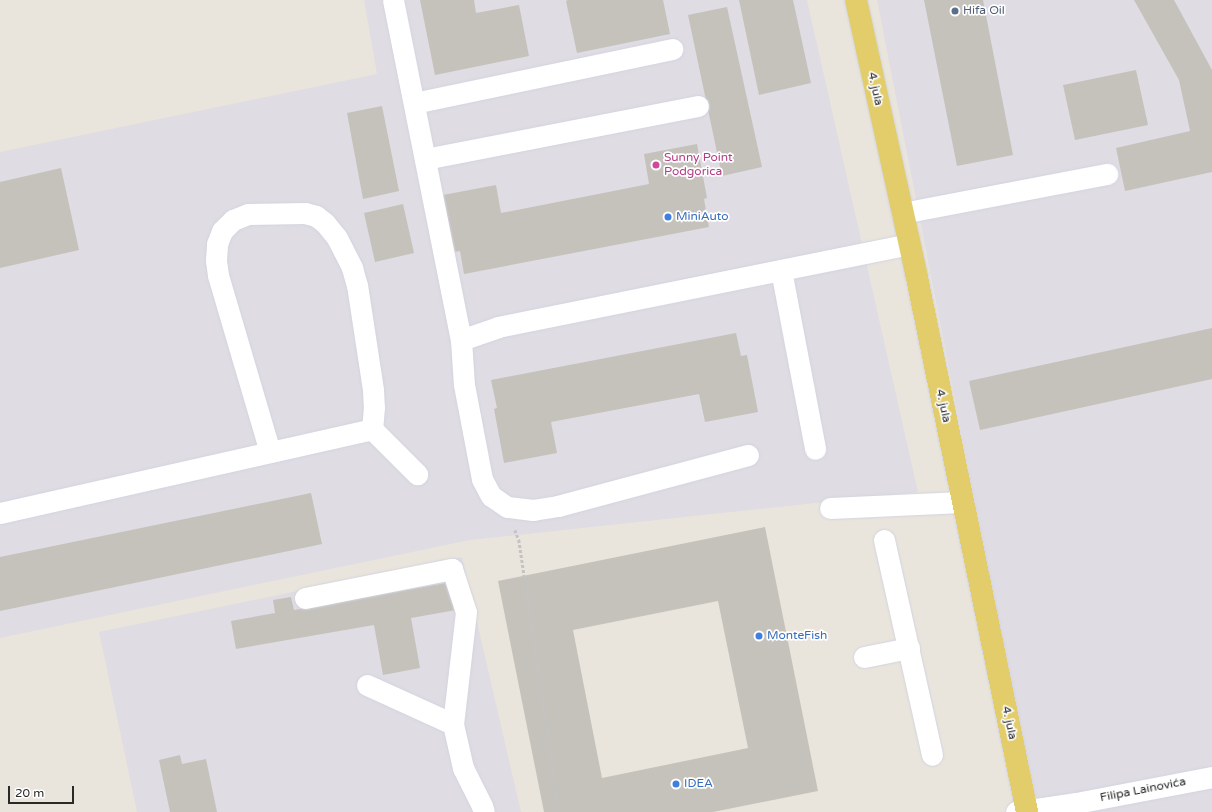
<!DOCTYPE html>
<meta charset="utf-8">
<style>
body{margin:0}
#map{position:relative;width:1212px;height:812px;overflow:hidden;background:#eae5dc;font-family:"Varela Round",sans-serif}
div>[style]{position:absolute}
.industrial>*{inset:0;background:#dfdce3}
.building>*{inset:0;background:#c5c2bc}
.path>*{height:2.5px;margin-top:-1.25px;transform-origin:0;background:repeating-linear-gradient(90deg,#c3c3c3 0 3px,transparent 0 5px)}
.roads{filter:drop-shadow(0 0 1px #d2d4e0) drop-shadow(0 0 1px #d2d4e0)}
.minor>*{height:21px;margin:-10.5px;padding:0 10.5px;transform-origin:10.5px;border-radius:10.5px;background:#fff}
.major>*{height:22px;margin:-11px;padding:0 11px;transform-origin:11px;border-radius:11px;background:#e2cd6a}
.dots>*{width:11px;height:11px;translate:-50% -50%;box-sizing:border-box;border:2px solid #fff;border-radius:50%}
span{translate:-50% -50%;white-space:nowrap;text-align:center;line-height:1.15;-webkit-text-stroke:3.5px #fff;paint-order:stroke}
.service-label{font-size:12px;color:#4e5e75}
.left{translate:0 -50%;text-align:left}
.street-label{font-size:12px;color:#292929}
.hotel-label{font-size:12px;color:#b23c85}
.shop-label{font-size:12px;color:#366cbe}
.scale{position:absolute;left:8px;top:786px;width:66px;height:18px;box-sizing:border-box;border:2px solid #292929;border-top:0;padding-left:5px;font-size:12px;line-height:14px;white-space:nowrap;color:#292929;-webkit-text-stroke:3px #fff;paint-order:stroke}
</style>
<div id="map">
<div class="industrial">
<i style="clip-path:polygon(364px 0,807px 0,918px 492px,470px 540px,0 638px,0 152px,377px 74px)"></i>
<i style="clip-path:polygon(877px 0,1212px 0,1212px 812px,1036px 812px)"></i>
<i style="clip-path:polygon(462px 557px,521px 812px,137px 812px,99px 632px)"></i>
</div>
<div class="building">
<i style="clip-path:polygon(420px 0,474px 0,476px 13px,519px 5px,529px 56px,435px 75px)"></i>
<i style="clip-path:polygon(568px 0,663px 0,670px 34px,577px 53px,566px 1px)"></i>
<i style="clip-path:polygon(739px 0,793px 0,811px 83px,759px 95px)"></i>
<i style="clip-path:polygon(924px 0,983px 0,1013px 155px,957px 166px)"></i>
<i style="clip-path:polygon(1134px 0,1174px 0,1212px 70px,1212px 172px,1125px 191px,1116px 148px,1190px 131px,1179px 80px)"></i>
<i style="clip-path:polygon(727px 7px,762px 167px,722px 176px,688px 15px)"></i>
<i style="clip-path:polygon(1136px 70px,1148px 125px,1075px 140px,1063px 85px)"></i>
<i style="clip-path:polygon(382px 106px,399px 191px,363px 199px,347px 113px)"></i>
<i style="clip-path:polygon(697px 144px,707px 198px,704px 199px,709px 227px,464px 274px,460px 251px,454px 252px,443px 195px,496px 185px,501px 213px,649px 184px,644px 154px)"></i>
<i style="clip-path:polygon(61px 168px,79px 250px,0 268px,0 182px)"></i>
<i style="clip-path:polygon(403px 204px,414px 253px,375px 262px,364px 213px)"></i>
<i style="clip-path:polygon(1212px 328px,1212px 379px,980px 430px,969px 381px)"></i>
<i style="clip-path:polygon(736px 333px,741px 356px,747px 355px,758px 412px,705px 422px,699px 394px,551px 422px,557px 453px,504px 463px,494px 409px,497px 408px,491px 380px)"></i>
<i style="clip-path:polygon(311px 493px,322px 544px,0 611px,0 557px)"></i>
<i style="clip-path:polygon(evenodd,765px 527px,818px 791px,713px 812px,544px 812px,498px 581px,765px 527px,718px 601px,748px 748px,602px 778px,573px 630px,718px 601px)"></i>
<i style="clip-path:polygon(451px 582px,456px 610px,411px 618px,420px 668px,383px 675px,374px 625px,236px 649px,231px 621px,275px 613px,273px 600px,291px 597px,294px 610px)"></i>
<i style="clip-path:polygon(180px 755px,182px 764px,206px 759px,217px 812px,170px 812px,159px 760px)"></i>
</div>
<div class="path">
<i style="left:515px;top:530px;width:11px;rotate:68deg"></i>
<i style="left:519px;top:540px;width:275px;rotate:81.6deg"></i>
</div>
<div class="roads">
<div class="minor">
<i style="left:393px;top:0;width:347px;rotate:78.7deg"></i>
<i style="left:414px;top:103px;width:264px;rotate:-11.8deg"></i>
<i style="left:425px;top:159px;width:278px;rotate:-11deg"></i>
<i style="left:902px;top:213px;width:209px;rotate:-10.8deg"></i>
<i style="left:781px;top:270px;width:182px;rotate:79.2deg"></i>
<i style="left:270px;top:452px;width:184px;rotate:-106.4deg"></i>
<i style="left:218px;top:275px;width:15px;rotate:-98deg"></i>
<i style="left:216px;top:260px;width:16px;rotate:-86deg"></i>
<i style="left:217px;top:244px;width:14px;rotate:-69deg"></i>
<i style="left:222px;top:231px;width:16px;rotate:-45deg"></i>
<i style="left:233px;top:220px;width:16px;rotate:-22deg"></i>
<i style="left:248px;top:214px;width:57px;rotate:-1deg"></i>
<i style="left:305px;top:213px;width:11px;rotate:15deg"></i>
<i style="left:316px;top:216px;width:11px;rotate:38deg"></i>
<i style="left:325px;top:223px;width:19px;rotate:51deg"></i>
<i style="left:337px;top:238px;width:34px;rotate:63deg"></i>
<i style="left:352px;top:268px;width:18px;rotate:74deg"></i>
<i style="left:357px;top:285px;width:106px;rotate:81.3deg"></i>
<i style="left:373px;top:390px;width:17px;rotate:87deg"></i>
<i style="left:374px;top:407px;width:22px;rotate:95deg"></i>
<i style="left:748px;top:455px;width:197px;rotate:165deg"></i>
<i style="left:558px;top:506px;width:25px;rotate:171deg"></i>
<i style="left:533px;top:510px;width:26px;rotate:-173deg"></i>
<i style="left:507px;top:507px;width:19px;rotate:-145deg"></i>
<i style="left:491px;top:496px;width:19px;rotate:-118deg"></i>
<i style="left:482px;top:479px;width:96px;rotate:-100.8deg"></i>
<i style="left:464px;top:385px;width:45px;rotate:-93.8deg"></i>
<i style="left:461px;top:340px;width:39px;rotate:-19deg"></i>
<i style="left:498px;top:327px;width:419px;rotate:-11.4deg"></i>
<i style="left:830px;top:508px;width:132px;rotate:-2.6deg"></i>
<i style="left:0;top:513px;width:381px;rotate:-12.7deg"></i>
<i style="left:372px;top:429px;width:64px;rotate:45deg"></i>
<i style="left:884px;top:540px;width:220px;rotate:77.4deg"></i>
<i style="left:305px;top:598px;width:150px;rotate:-11.2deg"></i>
<i style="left:452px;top:569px;width:45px;rotate:72deg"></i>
<i style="left:466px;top:612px;width:113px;rotate:96.6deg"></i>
<i style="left:864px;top:657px;width:46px;rotate:-11.3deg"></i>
<i style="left:367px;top:685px;width:94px;rotate:24.4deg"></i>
<i style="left:453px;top:724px;width:45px;rotate:77.2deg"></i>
<i style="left:463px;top:768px;width:42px;rotate:63.4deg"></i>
<i style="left:482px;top:806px;width:6px;rotate:72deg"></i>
<i style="left:1016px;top:812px;width:61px;rotate:-8.5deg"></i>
<i style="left:1076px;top:803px;width:138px;rotate:-10.8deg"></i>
</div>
<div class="major">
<i style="left:856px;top:0;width:280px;rotate:77.6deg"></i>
<i style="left:916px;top:273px;width:550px;rotate:78.36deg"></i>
</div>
</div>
<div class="dots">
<i style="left:955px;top:11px;background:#5c6f8a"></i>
<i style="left:656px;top:165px;background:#d1479c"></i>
<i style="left:668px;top:217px;background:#3f7fe0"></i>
<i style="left:759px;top:636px;background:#3f7fe0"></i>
<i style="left:676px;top:784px;background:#3f7fe0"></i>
</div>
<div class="service-label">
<span class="left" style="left:963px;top:11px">Hifa Oil</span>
</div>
<div class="street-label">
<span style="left:875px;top:89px;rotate:78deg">4. jula</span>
<span style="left:943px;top:406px;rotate:78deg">4. jula</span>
<span style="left:1009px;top:723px;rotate:78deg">4. jula</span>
<span style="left:1143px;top:790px;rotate:-11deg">Filipa Lainovića</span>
</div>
<div class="hotel-label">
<span class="left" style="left:664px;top:165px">Sunny Point<br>Podgorica</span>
</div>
<div class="shop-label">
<span class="left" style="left:676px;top:217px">MiniAuto</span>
<span class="left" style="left:767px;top:636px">MonteFish</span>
<span class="left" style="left:684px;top:784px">IDEA</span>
</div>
<div class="scale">20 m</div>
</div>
